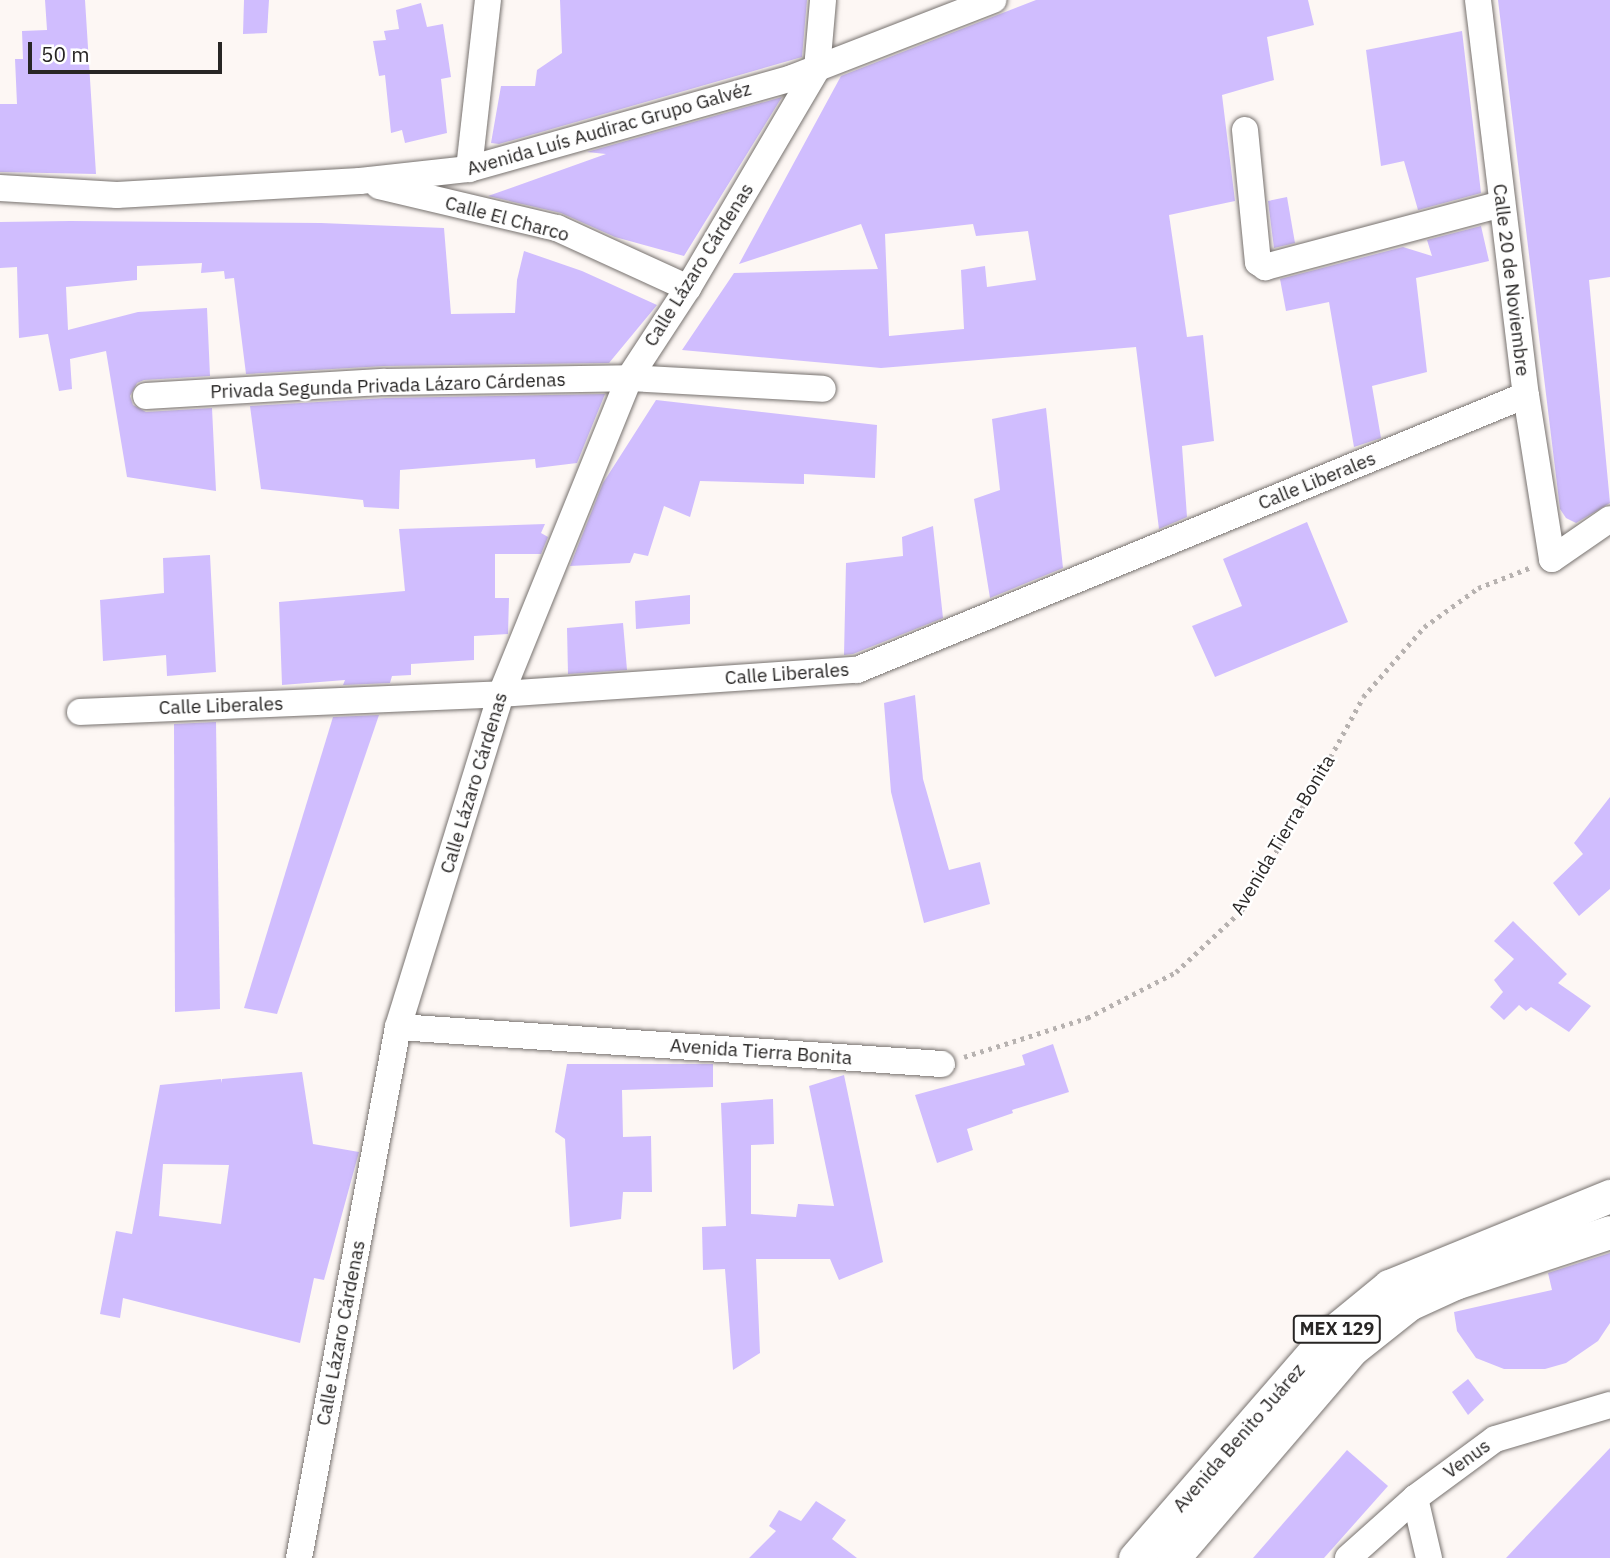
<!DOCTYPE html>
<meta charset="utf-8">
<style>
body{margin:0}
#map{position:relative;width:1610px;height:1558px;overflow:hidden;background:#fdf7f4;font-family:"IBM Plex Sans",sans-serif}
div>[style]{position:absolute}
.building>*{inset:0;background:#d0bdfe}
.path>*{height:4.5px;margin-top:-2.25px;transform-origin:0;background:repeating-linear-gradient(90deg,#b7b2b0 0 3.5px,transparent 0 8.5px)}
.roads{filter:drop-shadow(0 0 2px #77726f) drop-shadow(0 0 2px #77726f)}
.minor>*{height:26px;margin:-13px;padding:0 13px;transform-origin:13px;border-radius:13px;background:#fff}
.major>*{height:33px;margin:-16.5px;padding:0 16.5px;transform-origin:16.5px;border-radius:16.5px;background:#fff}
span{translate:-50% -50%;white-space:nowrap;text-align:center;line-height:1.15;-webkit-text-stroke:5px #fff;paint-order:stroke}
.shield-label span{padding:2px 5px;background:#fff;border:2px solid;border-radius:5px;-webkit-text-stroke-width:0}
.shield-label{font-size:18px;color:#282625;font-weight:700}
.street-label{font-size:19px;color:#282625}
.scale{position:absolute;left:28px;top:42px;width:194px;height:32px;box-sizing:border-box;border:4px solid #282625;border-top:0;padding-left:9px;font-size:21px;line-height:24px;white-space:nowrap;color:#282625;-webkit-text-stroke:5px #fff;paint-order:stroke}
</style>
<div id="map">
<div class="building">
<i style="clip-path:polygon(45px 0,85px 0,96px 174px,0 172px,0 104px,17px 104px,15px 59px,23px 59px,22px 31px,47px 30px)"></i>
<i style="clip-path:polygon(244px 0,269px 0,267px 33px,243px 34px)"></i>
<i style="clip-path:polygon(560px 0,807px 0,802px 57px,499px 144px,491px 143px,501px 86px,535px 86px,537px 70px,562px 53px)"></i>
<i style="clip-path:polygon(evenodd,1036px 0,1308px 0,1314px 25px,1267px 37px,1274px 80px,1222px 95px,1235px 201px,1169px 215px,1187px 337px,1203px 335px,1214px 441px,1182px 446px,1187px 517px,1159px 529px,1136px 347px,881px 368px,682px 350px,734px 273px,878px 269px,861px 224px,739px 264px,841px 76px,1036px 0,973px 224px,976px 236px,1028px 231px,1036px 280px,987px 287px,985px 266px,961px 270px,964px 329px,889px 336px,885px 234px,973px 224px)"></i>
<i style="clip-path:polygon(1498px 0,1610px 0,1610px 277px,1589px 280px,1610px 503px,1576px 523px,1566px 518px,1560px 509px)"></i>
<i style="clip-path:polygon(421px 3px,427px 27px,443px 24px,451px 77px,441px 79px,447px 133px,405px 143px,402px 130px,391px 133px,385px 75px,379px 76px,373px 41px,386px 40px,384px 31px,399px 29px,396px 10px)"></i>
<i style="clip-path:polygon(1462px 31px,1481px 193px,1418px 210px,1404px 161px,1381px 166px,1366px 50px)"></i>
<i style="clip-path:polygon(782px 97px,684px 256px,615px 237px,561px 213px,488px 196px,606px 154px,587px 152px)"></i>
<i style="clip-path:polygon(1287px 197px,1295px 243px,1274px 248px,1268px 201px)"></i>
<i style="clip-path:polygon(70px 221px,321px 223px,444px 228px,451px 314px,515px 313px,517px 280px,524px 251px,582px 271px,657px 305px,609px 363px,384px 366px,246px 374px,234px 278px,225px 279px,224px 271px,201px 273px,202px 263px,137px 266px,137px 280px,66px 287px,68px 330px,138px 312px,207px 308px,210px 376px,144px 380px,137px 383px,130px 396px,133px 405px,146px 412px,212px 408px,216px 491px,127px 477px,106px 351px,70px 359px,72px 389px,59px 391px,48px 334px,19px 338px,17px 267px,0 268px,0 222px)"></i>
<i style="clip-path:polygon(1481px 226px,1489px 261px,1416px 278px,1427px 372px,1372px 386px,1381px 438px,1354px 447px,1329px 302px,1286px 311px,1280px 279px,1403px 247px,1432px 256px,1427px 240px)"></i>
<i style="clip-path:polygon(605px 394px,577px 463px,536px 468px,535px 459px,400px 470px,399px 509px,364px 507px,363px 500px,261px 489px,250px 406px,386px 398px)"></i>
<i style="clip-path:polygon(656px 400px,877px 425px,875px 478px,804px 474px,804px 484px,700px 481px,690px 517px,664px 506px,648px 556px,634px 553px,630px 563px,570px 566px,603px 483px)"></i>
<i style="clip-path:polygon(1046px 408px,1063px 568px,990px 598px,974px 499px,1000px 490px,992px 419px)"></i>
<i style="clip-path:polygon(1307px 522px,1348px 622px,1215px 677px,1192px 626px,1242px 606px,1223px 559px)"></i>
<i style="clip-path:polygon(545px 524px,541px 533px,548px 537px,541px 554px,495px 554px,495px 598px,509px 598px,508px 634px,474px 636px,474px 660px,411px 664px,411px 675px,392px 676px,390px 683px,343px 685px,345px 680px,282px 685px,279px 602px,405px 591px,399px 529px)"></i>
<i style="clip-path:polygon(933px 526px,943px 618px,853px 654px,844px 655px,846px 563px,903px 556px,902px 537px)"></i>
<i style="clip-path:polygon(210px 555px,216px 672px,167px 676px,166px 655px,103px 661px,100px 600px,164px 593px,163px 558px)"></i>
<i style="clip-path:polygon(690px 595px,690px 624px,636px 629px,635px 601px)"></i>
<i style="clip-path:polygon(623px 623px,627px 670px,568px 674px,567px 628px)"></i>
<i style="clip-path:polygon(915px 695px,923px 779px,949px 870px,980px 862px,990px 904px,924px 923px,891px 792px,884px 703px)"></i>
<i style="clip-path:polygon(379px 715px,277px 1014px,244px 1008px,333px 717px)"></i>
<i style="clip-path:polygon(216px 722px,220px 1009px,175px 1012px,174px 724px)"></i>
<i style="clip-path:polygon(1610px 797px,1610px 889px,1579px 916px,1553px 883px,1583px 854px,1574px 843px)"></i>
<i style="clip-path:polygon(1513px 921px,1567px 974px,1558px 983px,1591px 1006px,1569px 1032px,1531px 1007px,1526px 1011px,1519px 1005px,1504px 1020px,1490px 1007px,1503px 992px,1494px 980px,1514px 959px,1494px 941px)"></i>
<i style="clip-path:polygon(1053px 1044px,1069px 1092px,1012px 1110px,1013px 1113px,967px 1129px,973px 1150px,937px 1163px,915px 1095px,1025px 1065px,1022px 1055px)"></i>
<i style="clip-path:polygon(567px 1064px,713px 1064px,713px 1087px,622px 1090px,623px 1137px,651px 1136px,652px 1192px,623px 1192px,621px 1219px,570px 1227px,565px 1139px,555px 1132px)"></i>
<i style="clip-path:polygon(evenodd,302px 1072px,313px 1144px,359px 1152px,324px 1280px,314px 1278px,300px 1343px,123px 1298px,120px 1318px,100px 1314px,116px 1231px,132px 1234px,160px 1085px,221px 1079px,221px 1083px,222px 1079px,302px 1072px,163px 1164px,229px 1165px,221px 1224px,159px 1216px,163px 1164px)"></i>
<i style="clip-path:polygon(844px 1075px,883px 1262px,839px 1280px,830px 1259px,756px 1259px,760px 1353px,733px 1370px,725px 1269px,703px 1270px,702px 1227px,726px 1226px,721px 1103px,773px 1099px,774px 1144px,751px 1145px,751px 1214px,796px 1217px,798px 1204px,834px 1206px,809px 1086px)"></i>
<i style="clip-path:polygon(1610px 1253px,1610px 1323px,1598px 1341px,1566px 1363px,1545px 1369px,1504px 1369px,1476px 1358px,1457px 1331px,1454px 1312px,1552px 1290px,1548px 1273px)"></i>
<i style="clip-path:polygon(1468px 1379px,1484px 1400px,1468px 1415px,1452px 1392px)"></i>
<i style="clip-path:polygon(1610px 1448px,1610px 1558px,1506px 1558px,1553px 1508px)"></i>
<i style="clip-path:polygon(1347px 1450px,1388px 1486px,1324px 1558px,1253px 1558px)"></i>
<i style="clip-path:polygon(816px 1501px,846px 1520px,832px 1539px,857px 1558px,749px 1558px,776px 1531px,769px 1526px,779px 1510px,801px 1521px)"></i>
</div>
<div class="path">
<i style="left:964px;top:1057px;width:129px;rotate:-17.6deg"></i>
<i style="left:1087px;top:1018px;width:100px;rotate:-27.3deg"></i>
<i style="left:1176px;top:972px;width:89px;rotate:-43.2deg"></i>
<i style="left:1241px;top:911px;width:144px;rotate:-59.5deg"></i>
<i style="left:1314px;top:787px;width:102px;rotate:-61.4deg"></i>
<i style="left:1363px;top:697px;width:93px;rotate:-48.9deg"></i>
<i style="left:1424px;top:627px;width:67px;rotate:-35.8deg"></i>
<i style="left:1478px;top:588px;width:55px;rotate:-21.4deg"></i>
</div>
<div class="roads">
<div class="minor">
<i style="left:1478px;top:0;width:398px;rotate:83.1deg"></i>
<i style="left:1526px;top:395px;width:166px;rotate:81deg"></i>
<i style="left:1552px;top:559px;width:70px;rotate:-34.6deg"></i>
<i style="left:1245px;top:130px;width:133px;rotate:84.4deg"></i>
<i style="left:1258px;top:262px;width:9px;rotate:36deg"></i>
<i style="left:1265px;top:267px;width:244px;rotate:-14.9deg"></i>
<i style="left:469px;top:169px;width:170px;rotate:-83.6deg"></i>
<i style="left:379px;top:186px;width:183px;rotate:13.3deg"></i>
<i style="left:557px;top:228px;width:144px;rotate:24.6deg"></i>
<i style="left:0;top:188px;width:117px;rotate:3.4deg"></i>
<i style="left:117px;top:195px;width:243px;rotate:-3.3deg"></i>
<i style="left:360px;top:181px;width:110px;rotate:-6.3deg"></i>
<i style="left:469px;top:169px;width:336px;rotate:-15.7deg"></i>
<i style="left:792px;top:78px;width:216px;rotate:-21.2deg"></i>
<i style="left:146px;top:396px;width:239px;rotate:-3.4deg"></i>
<i style="left:385px;top:382px;width:244px;rotate:-0.9deg"></i>
<i style="left:629px;top:378px;width:194px;rotate:3.2deg"></i>
<i style="left:80px;top:712px;width:421px;rotate:-2.4deg"></i>
<i style="left:501px;top:694px;width:357px;rotate:-3.9deg"></i>
<i style="left:857px;top:670px;width:723px;rotate:-22.35deg"></i>
<i style="left:398px;top:1027px;width:545px;rotate:3.89deg"></i>
<i style="left:1415px;top:1498px;width:62px;rotate:76.9deg"></i>
<i style="left:299px;top:1558px;width:540px;rotate:-79.44deg"></i>
<i style="left:398px;top:1027px;width:349px;rotate:-72.8deg"></i>
<i style="left:501px;top:694px;width:341px;rotate:-67.9deg"></i>
<i style="left:629px;top:378px;width:108px;rotate:-56.8deg"></i>
<i style="left:688px;top:288px;width:254px;rotate:-59.5deg"></i>
<i style="left:817px;top:69px;width:69px;rotate:-85deg"></i>
<i style="left:1348px;top:1558px;width:90px;rotate:-41.8deg"></i>
<i style="left:1415px;top:1498px;width:99px;rotate:-36.4deg"></i>
<i style="left:1495px;top:1439px;width:120px;rotate:-16.5deg"></i>
</div>
<div class="major">
<i style="left:1135px;top:1558px;width:294px;rotate:-49deg"></i>
<i style="left:1328px;top:1336px;width:79px;rotate:-39.3deg"></i>
<i style="left:1389px;top:1286px;width:239px;rotate:-22.2deg"></i>
<i style="left:1173px;top:1558px;width:274px;rotate:-49.4deg"></i>
<i style="left:1351px;top:1350px;width:74px;rotate:-38.4deg"></i>
<i style="left:1409px;top:1304px;width:51px;rotate:-24.5deg"></i>
<i style="left:1455px;top:1283px;width:163px;rotate:-18.2deg"></i>
</div>
</div>
<div class="shield-label">
<span style="left:1337px;top:1329px">MEX 129</span>
</div>
<div class="street-label">
<span style="left:609px;top:129px;rotate:-16deg">Avenida Luís Audirac Grupo Galvéz</span>
<span style="left:507px;top:219px;rotate:15deg">Calle El Charco</span>
<span style="left:699px;top:265px;rotate:-58deg">Calle Lázaro Cárdenas</span>
<span style="left:1511px;top:280px;rotate:83deg">Calle 20 de Noviembre</span>
<span style="left:388px;top:386px;rotate:-2deg">Privada Segunda Privada Lázaro Cárdenas</span>
<span style="left:1317px;top:481px;rotate:-22deg">Calle Liberales</span>
<span style="left:787px;top:674px;rotate:-4deg">Calle Liberales</span>
<span style="left:221px;top:706px;rotate:-2deg">Calle Liberales</span>
<span style="left:474px;top:783px;rotate:-73deg">Calle Lázaro Cárdenas</span>
<span style="left:1283px;top:835px;rotate:-59deg">Avenida Tierra Bonita</span>
<span style="left:761px;top:1052px;rotate:4deg">Avenida Tierra Bonita</span>
<span style="left:341px;top:1333px;rotate:-79deg">Calle Lázaro Cárdenas</span>
<span style="left:1239px;top:1438px;rotate:-49deg">Avenida Benito Juárez</span>
<span style="left:1467px;top:1459px;rotate:-36deg">Venus</span>
</div>
<div class="scale">50 m</div>
</div>
